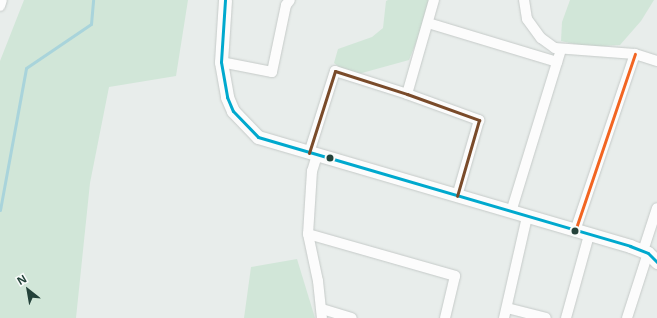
<!DOCTYPE html>
<style>
body{margin:0}
#map{position:relative;width:657px;height:318px;overflow:hidden;background:#e8edeb;font-family:"Open Sans",sans-serif}
div>[style]{position:absolute}
.green>*{inset:0;background:#d1e6d8}
.stream>*{height:3px;margin:-1.5px;padding:0 1.5px;transform-origin:1.5px;border-radius:1.5px;background:#a9d4db}
.roads{filter:drop-shadow(0 0 1px #c5cac8) drop-shadow(0 0 1px #c5cac8)}
.minor>*{height:10px;margin:-5px;padding:0 5px;transform-origin:5px;border-radius:5px;background:#fcfcfc}
.tertiary>*{height:13px;margin:-6.5px;padding:0 6.5px;transform-origin:6.5px;border-radius:6.5px;background:#fcfcfc}
.bus-1>*{height:3px;margin:-1.5px;padding:0 1.5px;transform-origin:1.5px;border-radius:1.5px;background:#00a9ce}
.bus-2>*{height:3px;margin:-1.5px;padding:0 1.5px;transform-origin:1.5px;border-radius:1.5px;background:#7a4b2a}
.bus-3>*{height:3px;margin:-1.5px;padding:0 1.5px;transform-origin:1.5px;border-radius:1.5px;background:#f26522}
.dots>*{width:11px;height:11px;translate:-50% -50%;box-sizing:border-box;border:2px solid #f7fbf9;border-radius:50%}
span{translate:-50% -50%;white-space:nowrap;text-align:center;line-height:1.15;-webkit-text-stroke:3px #f7fbf9;paint-order:stroke}
.north{position:absolute;left:8px;top:270px;width:40px;height:40px;-webkit-text-stroke:3px #f7fbf9;paint-order:stroke;rotate:329deg;font-size:11px;font-weight:700;line-height:16px;text-align:center;color:#24423a}
.north::after{content:'';display:block;margin:auto;width:14px;height:18px;background:#24423a;clip-path:polygon(50% 0,100% 100%,50% 72%,0 100%)}
</style>
<div id="map">
<div class="green">
<i style="clip-path:polygon(24px 0,188px 0,176px 76px,109px 87px,90px 183px,76px 318px,0 318px,0 61px)"></i>
<i style="clip-path:polygon(388px 0,434px 0,409px 60px,351px 76px,334px 63px,338px 49px,372px 37px,383px 28px,386px 1px)"></i>
<i style="clip-path:polygon(570px 0,654px 0,641px 21px,620px 45px,588px 47px,561px 41px,562px 22px)"></i>
<i style="clip-path:polygon(297px 259px,315px 318px,244px 318px,251px 267px)"></i>
</div>
<div class="stream">
<i style="left:0;top:210px;width:144px;rotate:-79.6deg"></i>
<i style="left:26px;top:68px;width:78px;rotate:-34.1deg"></i>
<i style="left:91px;top:24px;width:24px;rotate:-85deg"></i>
</div>
<div class="roads">
<div class="minor">
<i style="left:524px;top:0;width:19px;rotate:81deg"></i>
<i style="left:527px;top:19px;width:24px;rotate:54deg"></i>
<i style="left:541px;top:38px;width:17px;rotate:36deg"></i>
<i style="left:555px;top:48px;width:80px;rotate:4.3deg"></i>
<i style="left:635px;top:54px;width:23px;rotate:18deg"></i>
<i style="left:0;top:6px;width:6px;rotate:-72deg"></i>
<i style="left:428px;top:23px;width:135px;rotate:16.8deg"></i>
<i style="left:221px;top:62px;width:52px;rotate:11.1deg"></i>
<i style="left:272px;top:72px;width:68px;rotate:-78.2deg"></i>
<i style="left:286px;top:5px;width:6px;rotate:-51deg"></i>
<i style="left:407px;top:94px;width:98px;rotate:-74deg"></i>
<i style="left:309px;top:153px;width:86px;rotate:-72.4deg"></i>
<i style="left:335px;top:71px;width:76px;rotate:17.7deg"></i>
<i style="left:407px;top:94px;width:77px;rotate:19.9deg"></i>
<i style="left:479px;top:120px;width:79px;rotate:106.1deg"></i>
<i style="left:317px;top:155px;width:17px;rotate:107deg"></i>
<i style="left:312px;top:171px;width:63px;rotate:93.6deg"></i>
<i style="left:308px;top:234px;width:48px;rotate:78deg"></i>
<i style="left:318px;top:281px;width:37px;rotate:84deg"></i>
<i style="left:511px;top:212px;width:170px;rotate:-72.9deg"></i>
<i style="left:575px;top:231px;width:187px;rotate:-71.3deg"></i>
<i style="left:308px;top:234px;width:153px;rotate:15.9deg"></i>
<i style="left:455px;top:276px;width:43px;rotate:103.4deg"></i>
<i style="left:643px;top:251px;width:45px;rotate:-72deg"></i>
<i style="left:507px;top:308px;width:40px;rotate:14.4deg"></i>
<i style="left:322px;top:309px;width:31px;rotate:17deg"></i>
<i style="left:504px;top:318px;width:104px;rotate:-77.2deg"></i>
<i style="left:566px;top:318px;width:86px;rotate:-74.5deg"></i>
<i style="left:627px;top:318px;width:68px;rotate:-72.1deg"></i>
</div>
<div class="tertiary">
<i style="left:225px;top:0;width:62px;rotate:93.7deg"></i>
<i style="left:221px;top:62px;width:36px;rotate:80deg"></i>
<i style="left:227px;top:97px;width:15px;rotate:67deg"></i>
<i style="left:233px;top:111px;width:36px;rotate:46deg"></i>
<i style="left:258px;top:137px;width:388px;rotate:16.3deg"></i>
<i style="left:630px;top:246px;width:19px;rotate:21deg"></i>
<i style="left:648px;top:253px;width:13px;rotate:45deg"></i>
</div>
</div>
<div class="bus-1">
<i style="left:225px;top:0;width:62px;rotate:93.7deg"></i>
<i style="left:221px;top:62px;width:36px;rotate:80deg"></i>
<i style="left:227px;top:97px;width:15px;rotate:67deg"></i>
<i style="left:233px;top:111px;width:36px;rotate:46deg"></i>
<i style="left:258px;top:137px;width:388px;rotate:16.3deg"></i>
<i style="left:630px;top:246px;width:19px;rotate:21deg"></i>
<i style="left:648px;top:253px;width:13px;rotate:45deg"></i>
</div>
<div class="bus-2">
<i style="left:309px;top:153px;width:86px;rotate:-72.4deg"></i>
<i style="left:335px;top:71px;width:76px;rotate:17.7deg"></i>
<i style="left:407px;top:94px;width:77px;rotate:19.9deg"></i>
<i style="left:479px;top:120px;width:79px;rotate:106.1deg"></i>
</div>
<div class="bus-3">
<i style="left:575px;top:231px;width:187px;rotate:-71.3deg"></i>
</div>
<div class="dots">
<i style="left:330px;top:158px;background:#24423a"></i>
<i style="left:575px;top:231px;background:#24423a"></i>
</div>
<div class="north">N</div>
</div>
